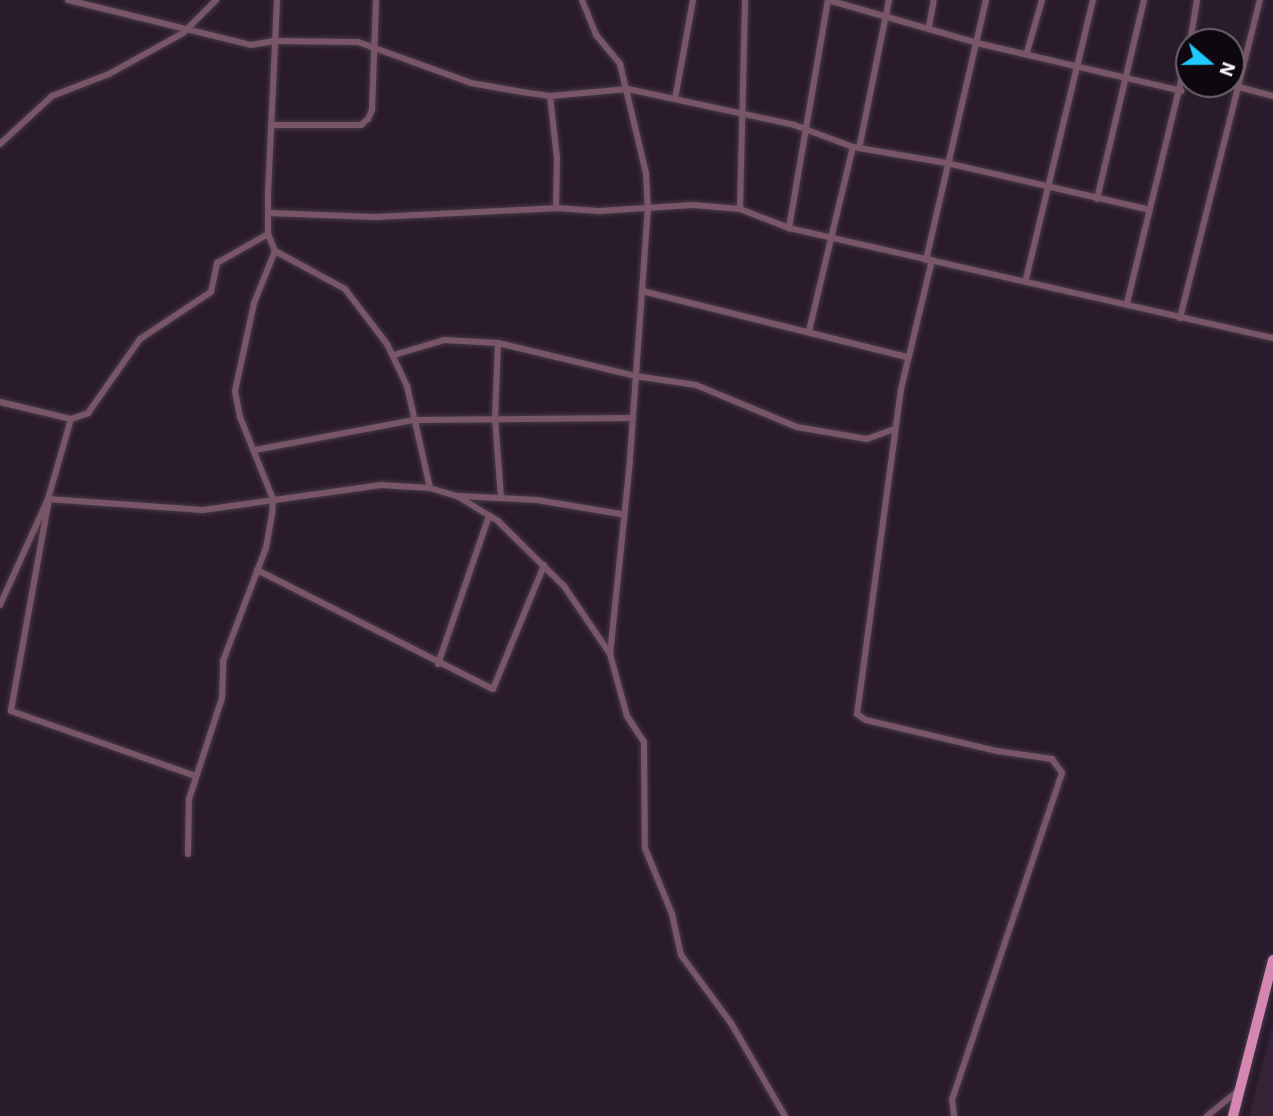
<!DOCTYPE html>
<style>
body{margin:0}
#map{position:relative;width:1273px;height:1116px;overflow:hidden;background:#2a1b2a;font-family:"IBM Plex Sans",sans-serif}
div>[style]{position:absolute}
.built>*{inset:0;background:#362336}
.roads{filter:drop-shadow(0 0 2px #473947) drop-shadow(0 0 2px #473947)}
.minor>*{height:6px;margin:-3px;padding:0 3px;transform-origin:3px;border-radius:3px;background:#795568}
.primary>*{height:10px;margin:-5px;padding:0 5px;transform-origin:5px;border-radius:5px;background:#d387b1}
span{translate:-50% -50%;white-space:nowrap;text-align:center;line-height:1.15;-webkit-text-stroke:5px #0e080e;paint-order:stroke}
.north{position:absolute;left:1175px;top:28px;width:70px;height:70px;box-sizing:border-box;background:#0e080e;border:2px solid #6c646c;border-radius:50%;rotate:110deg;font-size:19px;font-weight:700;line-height:28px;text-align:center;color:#faeffa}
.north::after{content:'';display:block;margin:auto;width:24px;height:32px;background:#20c9fd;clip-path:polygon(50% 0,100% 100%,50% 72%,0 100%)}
</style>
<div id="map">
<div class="built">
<i style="clip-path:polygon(1273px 1024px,1273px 1116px,1249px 1116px)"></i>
</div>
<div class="roads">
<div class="minor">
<i style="left:68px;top:0;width:188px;rotate:13.8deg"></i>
<i style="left:251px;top:45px;width:22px;rotate:-10deg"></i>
<i style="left:273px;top:41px;width:85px;rotate:0.7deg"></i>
<i style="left:358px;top:42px;width:120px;rotate:19.9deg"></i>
<i style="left:471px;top:83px;width:52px;rotate:10deg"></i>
<i style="left:522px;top:92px;width:28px;rotate:8deg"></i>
<i style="left:550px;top:96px;width:78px;rotate:-5.1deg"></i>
<i style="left:628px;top:89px;width:170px;rotate:12.2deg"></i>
<i style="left:794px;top:125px;width:63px;rotate:20.4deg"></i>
<i style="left:853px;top:147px;width:95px;rotate:9.7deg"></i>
<i style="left:947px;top:163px;width:208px;rotate:13deg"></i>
<i style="left:582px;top:0;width:38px;rotate:68deg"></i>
<i style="left:596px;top:35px;width:38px;rotate:50deg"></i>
<i style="left:620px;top:64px;width:112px;rotate:76.6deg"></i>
<i style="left:646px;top:173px;width:34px;rotate:87deg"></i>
<i style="left:648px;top:207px;width:255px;rotate:94.1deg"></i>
<i style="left:630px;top:461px;width:193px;rotate:95.9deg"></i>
<i style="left:828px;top:0;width:155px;rotate:16.1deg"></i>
<i style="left:977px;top:43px;width:210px;rotate:13.2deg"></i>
<i style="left:929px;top:27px;width:27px;rotate:-80deg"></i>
<i style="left:1190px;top:42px;width:43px;rotate:-80.5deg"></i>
<i style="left:1027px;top:52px;width:54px;rotate:-73.9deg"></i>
<i style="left:1227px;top:84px;width:48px;rotate:14.6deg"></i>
<i style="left:550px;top:96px;width:62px;rotate:83.6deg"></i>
<i style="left:557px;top:158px;width:50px;rotate:91.1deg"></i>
<i style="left:675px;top:99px;width:101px;rotate:-79.7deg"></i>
<i style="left:271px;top:125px;width:90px"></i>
<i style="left:361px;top:125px;width:9px;rotate:-41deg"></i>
<i style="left:368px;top:119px;width:10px;rotate:-66deg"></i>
<i style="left:372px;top:110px;width:110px;rotate:-87.9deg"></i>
<i style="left:0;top:144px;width:71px;rotate:-42.7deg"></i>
<i style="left:52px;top:96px;width:61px;rotate:-21.1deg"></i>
<i style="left:109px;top:74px;width:85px;rotate:-29deg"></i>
<i style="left:183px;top:33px;width:47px;rotate:-45deg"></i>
<i style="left:860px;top:144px;width:147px;rotate:-78.6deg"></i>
<i style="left:1097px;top:199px;width:204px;rotate:-76.7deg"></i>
<i style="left:740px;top:209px;width:209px;rotate:-88.6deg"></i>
<i style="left:270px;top:213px;width:105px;rotate:2.2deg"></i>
<i style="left:375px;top:217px;width:181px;rotate:-2.8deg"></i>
<i style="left:556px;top:208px;width:43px;rotate:4deg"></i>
<i style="left:599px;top:211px;width:94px;rotate:-3.7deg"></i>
<i style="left:693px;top:205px;width:47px;rotate:4.9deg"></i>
<i style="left:740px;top:209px;width:53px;rotate:21.2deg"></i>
<i style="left:789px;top:228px;width:496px;rotate:12.8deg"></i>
<i style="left:789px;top:228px;width:231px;rotate:-80.3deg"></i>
<i style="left:275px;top:251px;width:80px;rotate:28.5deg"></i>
<i style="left:345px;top:289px;width:69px;rotate:52.6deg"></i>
<i style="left:387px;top:344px;width:47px;rotate:64.5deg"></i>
<i style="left:407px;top:386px;width:105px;rotate:77.3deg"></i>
<i style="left:926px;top:260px;width:267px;rotate:-77deg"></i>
<i style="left:932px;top:260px;width:133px;rotate:103.5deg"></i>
<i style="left:901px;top:389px;width:328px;rotate:97.7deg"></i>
<i style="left:857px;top:714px;width:11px;rotate:34deg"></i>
<i style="left:866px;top:720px;width:135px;rotate:13.3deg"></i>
<i style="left:997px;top:751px;width:56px;rotate:8.3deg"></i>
<i style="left:1052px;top:759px;width:17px;rotate:54deg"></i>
<i style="left:1062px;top:773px;width:344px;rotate:108.6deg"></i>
<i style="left:952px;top:1099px;width:17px;rotate:83deg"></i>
<i style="left:1026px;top:279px;width:287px;rotate:-76.5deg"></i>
<i style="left:642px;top:291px;width:273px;rotate:14deg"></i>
<i style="left:1127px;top:303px;width:262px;rotate:-76.3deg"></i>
<i style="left:1180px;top:318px;width:328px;rotate:-75.9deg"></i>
<i style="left:809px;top:331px;width:189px;rotate:-76.6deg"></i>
<i style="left:498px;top:343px;width:75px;rotate:92.3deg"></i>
<i style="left:495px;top:418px;width:79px;rotate:85.7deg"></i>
<i style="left:394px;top:355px;width:52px;rotate:-16.7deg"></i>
<i style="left:444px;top:340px;width:54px;rotate:3.2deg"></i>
<i style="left:498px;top:343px;width:141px;rotate:13.5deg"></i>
<i style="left:635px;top:376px;width:62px;rotate:8.4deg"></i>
<i style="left:696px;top:385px;width:109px;rotate:22.6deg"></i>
<i style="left:797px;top:427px;width:71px;rotate:9.7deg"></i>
<i style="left:867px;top:439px;width:30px;rotate:-20deg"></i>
<i style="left:0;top:402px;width:73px;rotate:13.5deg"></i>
<i style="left:71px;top:419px;width:18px;rotate:-19deg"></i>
<i style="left:88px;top:413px;width:90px;rotate:-54.9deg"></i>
<i style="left:140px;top:339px;width:85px;rotate:-33.5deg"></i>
<i style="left:211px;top:292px;width:30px;rotate:-78deg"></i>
<i style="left:217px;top:263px;width:59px;rotate:-29.6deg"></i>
<i style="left:255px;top:450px;width:162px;rotate:-10.7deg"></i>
<i style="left:414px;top:420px;width:218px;rotate:-0.5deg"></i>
<i style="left:459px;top:496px;width:78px;rotate:2.9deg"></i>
<i style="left:537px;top:500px;width:85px;rotate:9.5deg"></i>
<i style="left:48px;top:499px;width:155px;rotate:4.1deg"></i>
<i style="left:203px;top:510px;width:180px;rotate:-8deg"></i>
<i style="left:381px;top:485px;width:49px;rotate:3.5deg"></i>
<i style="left:430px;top:488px;width:28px;rotate:17deg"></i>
<i style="left:457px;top:496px;width:48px;rotate:31.4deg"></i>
<i style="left:498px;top:521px;width:93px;rotate:44.6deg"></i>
<i style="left:564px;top:586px;width:82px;rotate:55.9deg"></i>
<i style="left:610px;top:654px;width:64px;rotate:74.7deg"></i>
<i style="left:627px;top:716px;width:31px;rotate:57deg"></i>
<i style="left:644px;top:742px;width:106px;rotate:89.5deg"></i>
<i style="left:645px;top:848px;width:71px;rotate:67.8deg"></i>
<i style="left:672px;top:914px;width:42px;rotate:77.6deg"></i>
<i style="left:681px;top:955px;width:84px;rotate:53.7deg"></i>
<i style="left:731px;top:1023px;width:108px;rotate:59.9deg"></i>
<i style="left:49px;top:499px;width:215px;rotate:100.2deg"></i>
<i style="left:11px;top:711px;width:196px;rotate:19.4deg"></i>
<i style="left:257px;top:570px;width:264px;rotate:26.8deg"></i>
<i style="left:493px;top:689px;width:134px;rotate:-67.6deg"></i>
<i style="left:0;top:605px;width:116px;rotate:-65.6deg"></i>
<i style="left:48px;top:499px;width:83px;rotate:-74deg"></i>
<i style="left:438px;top:664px;width:157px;rotate:-71deg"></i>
<i style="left:188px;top:854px;width:55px;rotate:-89deg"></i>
<i style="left:189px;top:799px;width:106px;rotate:-71.9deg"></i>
<i style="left:222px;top:698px;width:37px;rotate:-88deg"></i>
<i style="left:223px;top:661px;width:121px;rotate:-69.2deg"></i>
<i style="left:266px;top:548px;width:34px;rotate:-80deg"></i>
<i style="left:272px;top:515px;width:16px;rotate:-86deg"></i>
<i style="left:273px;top:499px;width:88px;rotate:-111.9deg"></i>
<i style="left:240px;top:417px;width:26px;rotate:-101deg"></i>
<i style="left:235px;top:391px;width:90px;rotate:-77.8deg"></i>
<i style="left:254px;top:303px;width:56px;rotate:-68deg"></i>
<i style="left:275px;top:251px;width:18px;rotate:-112deg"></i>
<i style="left:268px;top:234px;width:41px;rotate:-90deg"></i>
<i style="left:268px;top:193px;width:193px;rotate:-87.3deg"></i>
<i style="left:1207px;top:1116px;width:40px;rotate:-39deg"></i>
</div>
<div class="primary">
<i style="left:1233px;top:1116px;width:161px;rotate:-75.6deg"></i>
</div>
</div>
<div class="north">N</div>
</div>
